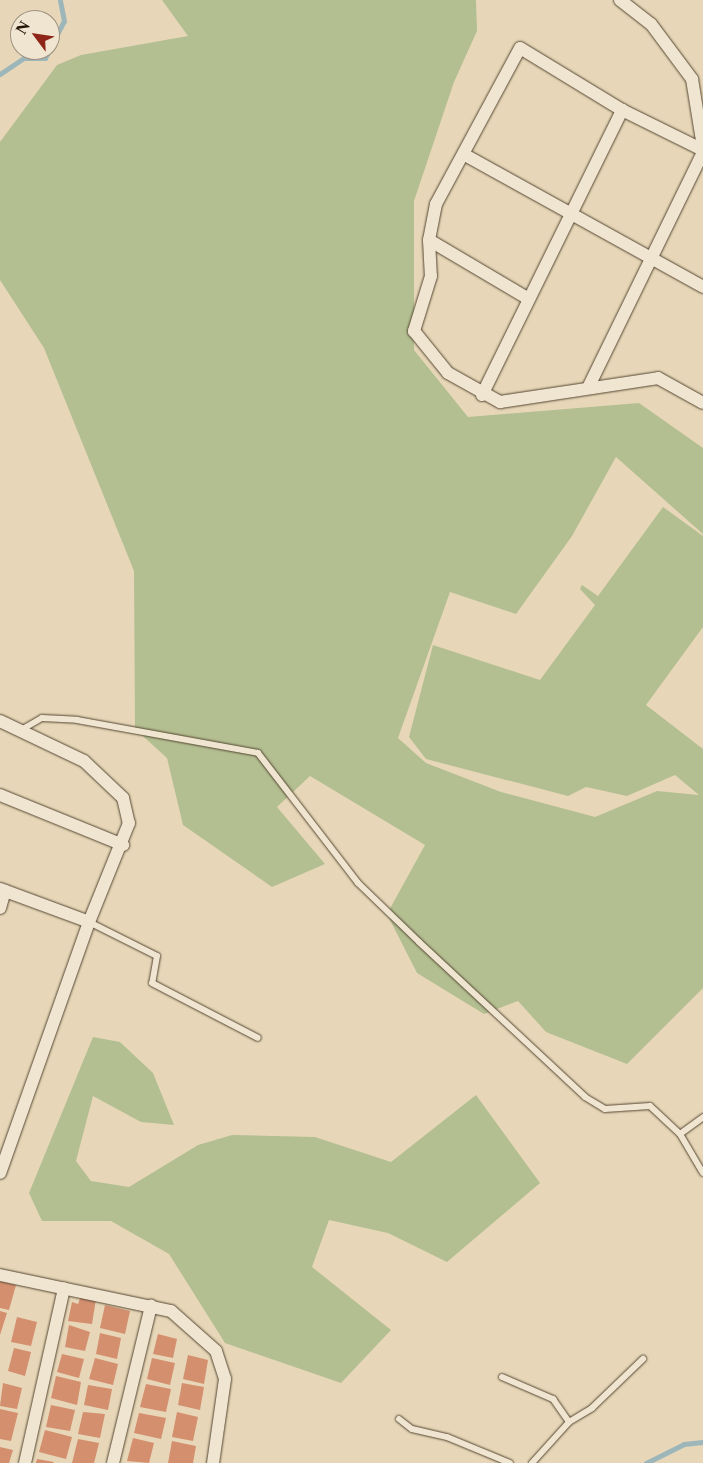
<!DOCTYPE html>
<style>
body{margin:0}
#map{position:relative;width:703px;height:1463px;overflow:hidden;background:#e7d7b8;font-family:"Libre Caslon Text",serif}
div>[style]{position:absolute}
.green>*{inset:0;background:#b3bf91}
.stream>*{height:5px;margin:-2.5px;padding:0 2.5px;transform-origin:2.5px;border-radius:2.5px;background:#9db6ba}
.building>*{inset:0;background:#d48f6f}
.roads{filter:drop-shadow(0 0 1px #554632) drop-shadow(0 0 1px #554632)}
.lane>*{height:6px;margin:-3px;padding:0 3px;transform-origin:3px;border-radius:3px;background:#efe5d1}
.street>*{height:12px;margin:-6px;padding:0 6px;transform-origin:6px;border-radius:6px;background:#efe5d1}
span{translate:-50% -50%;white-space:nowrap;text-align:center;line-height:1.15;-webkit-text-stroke:5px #efe5d1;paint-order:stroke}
.north{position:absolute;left:10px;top:10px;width:50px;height:50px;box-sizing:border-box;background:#efe5d1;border:1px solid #9e9280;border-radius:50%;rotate:301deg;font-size:14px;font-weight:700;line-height:20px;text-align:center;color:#241506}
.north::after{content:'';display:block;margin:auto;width:18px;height:22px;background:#8f2418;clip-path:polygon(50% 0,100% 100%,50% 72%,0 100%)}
</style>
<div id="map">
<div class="green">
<i style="clip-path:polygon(162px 0,476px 0,477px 31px,454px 82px,414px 201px,414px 350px,468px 417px,639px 403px,703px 448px,703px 534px,616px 457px,572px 536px,516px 614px,450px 592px,398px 738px,426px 763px,501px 792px,595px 817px,657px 791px,699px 795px,675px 775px,627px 796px,586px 787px,568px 796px,426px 759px,409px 737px,433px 645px,540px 680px,595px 605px,580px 589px,582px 585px,598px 596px,663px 507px,703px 536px,703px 627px,646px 705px,703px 749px,703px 988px,627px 1064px,546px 1032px,518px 1001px,484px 1014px,417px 973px,387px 914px,425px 845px,310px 776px,277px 807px,325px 864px,272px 887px,183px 825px,167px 758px,135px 729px,134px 571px,44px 348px,0 280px,0 142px,57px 65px,81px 55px,188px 36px)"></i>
<i style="clip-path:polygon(93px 1037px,120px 1042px,153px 1073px,174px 1125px,141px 1122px,93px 1096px,76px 1161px,91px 1181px,129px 1187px,198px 1145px,232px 1135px,315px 1137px,391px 1162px,476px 1095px,540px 1183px,447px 1262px,388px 1233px,329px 1220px,312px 1267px,391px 1330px,341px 1383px,225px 1343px,169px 1254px,111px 1221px,42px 1221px,29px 1193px)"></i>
</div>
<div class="stream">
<i style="left:50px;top:48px;width:30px;rotate:-63deg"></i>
<i style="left:64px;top:21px;width:21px;rotate:-101deg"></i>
<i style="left:0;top:74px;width:29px;rotate:-34deg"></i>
<i style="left:24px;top:58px;width:21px"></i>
<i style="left:45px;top:58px;width:9px;rotate:-63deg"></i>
<i style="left:646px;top:1463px;width:42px;rotate:-26.6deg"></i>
<i style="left:684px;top:1444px;width:19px;rotate:-6deg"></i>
</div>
<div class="building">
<i style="clip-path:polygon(0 1281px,16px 1285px,9px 1310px,0 1308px)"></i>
<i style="clip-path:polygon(81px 1296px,96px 1299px,92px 1324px,68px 1321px,72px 1302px,78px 1304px)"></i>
<i style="clip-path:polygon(105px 1305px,130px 1311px,125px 1334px,100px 1328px)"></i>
<i style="clip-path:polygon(0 1311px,7px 1313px,0 1335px)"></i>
<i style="clip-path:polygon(17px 1317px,37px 1322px,31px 1346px,11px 1342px)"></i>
<i style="clip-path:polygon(69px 1325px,90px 1332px,85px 1351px,65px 1347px)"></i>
<i style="clip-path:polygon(100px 1333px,121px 1338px,117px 1359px,96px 1354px)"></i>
<i style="clip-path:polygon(158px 1334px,177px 1339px,173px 1358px,153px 1354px)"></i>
<i style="clip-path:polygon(14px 1348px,31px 1352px,25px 1376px,8px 1371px)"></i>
<i style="clip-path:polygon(62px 1354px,84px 1359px,79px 1378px,57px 1372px)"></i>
<i style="clip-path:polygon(188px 1355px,208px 1360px,204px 1384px,183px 1379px)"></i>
<i style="clip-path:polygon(95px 1358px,118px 1364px,113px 1385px,89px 1379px)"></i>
<i style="clip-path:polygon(152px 1358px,175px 1363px,170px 1385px,147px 1379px)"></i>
<i style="clip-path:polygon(56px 1376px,81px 1382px,77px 1405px,51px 1398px)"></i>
<i style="clip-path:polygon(3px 1383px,22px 1388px,17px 1409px,0 1406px)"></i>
<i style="clip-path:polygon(182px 1383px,204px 1387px,200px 1410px,178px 1405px)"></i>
<i style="clip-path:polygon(146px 1384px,171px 1389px,166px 1412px,140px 1407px)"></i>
<i style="clip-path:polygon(88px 1385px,112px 1389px,108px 1410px,84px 1405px)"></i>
<i style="clip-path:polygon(51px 1405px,75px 1410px,70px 1431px,46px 1427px)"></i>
<i style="clip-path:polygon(0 1409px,18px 1413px,11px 1441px,0 1439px)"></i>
<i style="clip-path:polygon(83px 1412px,105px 1414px,100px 1438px,78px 1434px)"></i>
<i style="clip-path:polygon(177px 1412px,198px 1417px,193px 1441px,172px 1437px)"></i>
<i style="clip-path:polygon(139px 1413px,166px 1418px,161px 1439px,134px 1433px)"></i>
<i style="clip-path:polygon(45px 1430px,72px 1437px,66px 1459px,39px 1452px)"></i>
<i style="clip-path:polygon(133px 1438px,154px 1443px,149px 1463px,127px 1461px)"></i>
<i style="clip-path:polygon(78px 1439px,99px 1443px,94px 1463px,72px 1463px)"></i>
<i style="clip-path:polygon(172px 1441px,196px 1446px,193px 1463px,168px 1463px)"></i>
<i style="clip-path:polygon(0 1447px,13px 1450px,9px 1463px,0 1463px)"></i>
<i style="clip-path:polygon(37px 1459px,54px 1462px,53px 1463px,36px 1463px)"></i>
</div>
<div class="roads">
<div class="lane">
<i style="left:21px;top:730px;width:24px;rotate:-30deg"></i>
<i style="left:42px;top:718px;width:35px;rotate:3deg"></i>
<i style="left:77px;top:720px;width:184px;rotate:10.3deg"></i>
<i style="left:258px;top:753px;width:164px;rotate:52.4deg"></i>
<i style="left:358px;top:883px;width:85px;rotate:44deg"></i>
<i style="left:419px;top:942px;width:227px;rotate:43deg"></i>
<i style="left:585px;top:1097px;width:23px;rotate:31deg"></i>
<i style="left:605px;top:1109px;width:45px;rotate:-3.8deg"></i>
<i style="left:650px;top:1106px;width:41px;rotate:43deg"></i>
<i style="left:680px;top:1134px;width:45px;rotate:59.5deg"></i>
<i style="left:89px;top:922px;width:76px;rotate:26.6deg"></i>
<i style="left:157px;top:956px;width:27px;rotate:100deg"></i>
<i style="left:152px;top:983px;width:119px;rotate:27.4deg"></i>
<i style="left:680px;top:1134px;width:29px;rotate:-36deg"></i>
<i style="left:502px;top:1377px;width:56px;rotate:23.3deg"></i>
<i style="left:553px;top:1399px;width:28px;rotate:55deg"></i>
<i style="left:399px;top:1419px;width:16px;rotate:38deg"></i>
<i style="left:412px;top:1429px;width:36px;rotate:13deg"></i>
<i style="left:447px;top:1437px;width:68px;rotate:22.4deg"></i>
<i style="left:532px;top:1463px;width:55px;rotate:-47.9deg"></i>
<i style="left:569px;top:1422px;width:27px;rotate:-31deg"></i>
<i style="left:592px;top:1408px;width:71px;rotate:-43.9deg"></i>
</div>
<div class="street">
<i style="left:620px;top:0;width:39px;rotate:38deg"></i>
<i style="left:651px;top:24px;width:69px;rotate:53.3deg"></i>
<i style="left:692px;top:79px;width:69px;rotate:80.8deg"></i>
<i style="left:703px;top:150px;width:90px;rotate:-153.7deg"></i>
<i style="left:622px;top:110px;width:119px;rotate:-148.7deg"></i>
<i style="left:520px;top:48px;width:177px;rotate:118.3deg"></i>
<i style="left:436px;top:204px;width:37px;rotate:101deg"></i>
<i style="left:429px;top:240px;width:36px;rotate:87deg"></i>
<i style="left:431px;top:276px;width:58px;rotate:107.2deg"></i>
<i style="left:414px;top:331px;width:54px;rotate:51deg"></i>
<i style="left:448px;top:373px;width:60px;rotate:29.1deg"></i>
<i style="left:500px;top:402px;width:160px;rotate:-8.6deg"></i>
<i style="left:658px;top:378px;width:51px;rotate:29.1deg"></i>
<i style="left:465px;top:155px;width:272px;rotate:29deg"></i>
<i style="left:429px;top:240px;width:114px;rotate:30.6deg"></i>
<i style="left:588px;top:388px;width:263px;rotate:-64deg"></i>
<i style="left:482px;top:395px;width:318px;rotate:-63.8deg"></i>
<i style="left:0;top:721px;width:93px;rotate:25.5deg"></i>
<i style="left:84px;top:761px;width:54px;rotate:43.5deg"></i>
<i style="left:123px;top:798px;width:26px;rotate:77deg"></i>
<i style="left:129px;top:823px;width:107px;rotate:112deg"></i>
<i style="left:89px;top:922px;width:266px;rotate:109.5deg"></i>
<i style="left:0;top:795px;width:133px;rotate:22.1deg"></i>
<i style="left:0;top:889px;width:95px;rotate:20.3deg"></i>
<i style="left:0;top:908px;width:18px;rotate:-74deg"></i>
<i style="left:0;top:1275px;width:175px;rotate:11.9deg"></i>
<i style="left:171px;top:1311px;width:60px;rotate:41.6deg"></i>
<i style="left:216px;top:1351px;width:29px;rotate:72deg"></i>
<i style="left:225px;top:1379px;width:85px;rotate:98.1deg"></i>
<i style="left:25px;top:1463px;width:179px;rotate:-77.4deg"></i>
<i style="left:113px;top:1463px;width:162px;rotate:-76.4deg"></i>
</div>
</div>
<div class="north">N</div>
</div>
